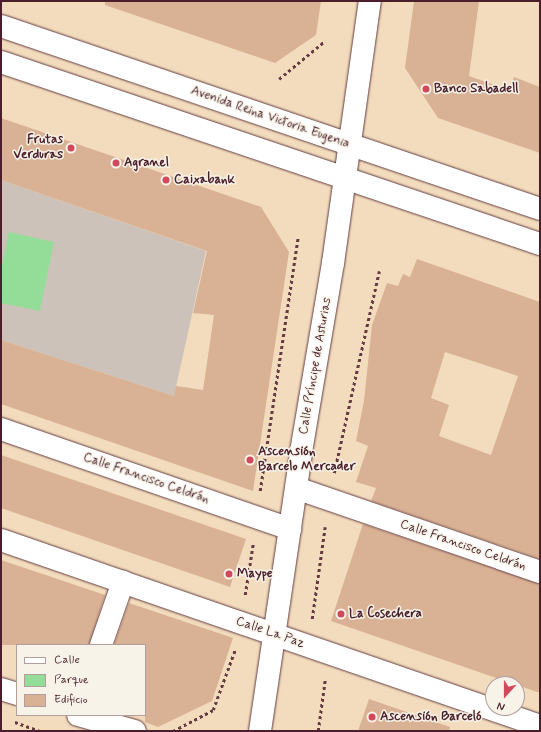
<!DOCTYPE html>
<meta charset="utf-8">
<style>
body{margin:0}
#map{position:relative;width:541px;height:732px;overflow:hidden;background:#f3dcbd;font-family:Mynerve,sans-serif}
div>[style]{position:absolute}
.industrial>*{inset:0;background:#ccc2b9}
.green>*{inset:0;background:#93dd99}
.building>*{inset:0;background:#d9b194}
.path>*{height:2.5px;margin-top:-1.25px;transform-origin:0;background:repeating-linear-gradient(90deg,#633b41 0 3px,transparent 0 6px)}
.roads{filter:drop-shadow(0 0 1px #633b41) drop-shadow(0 0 1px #633b41)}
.pedestrian>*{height:22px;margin:-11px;padding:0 11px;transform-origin:11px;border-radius:11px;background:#fff}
.minor>*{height:22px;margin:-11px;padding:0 11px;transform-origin:11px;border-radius:11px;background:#fff}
.secondary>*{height:22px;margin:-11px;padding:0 11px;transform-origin:11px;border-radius:11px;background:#fff}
.dots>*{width:11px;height:11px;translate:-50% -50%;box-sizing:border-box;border:2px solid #f7f3e8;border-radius:50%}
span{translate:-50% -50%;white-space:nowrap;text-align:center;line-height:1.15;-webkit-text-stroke:3px #f7f3e8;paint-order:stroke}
.poi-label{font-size:13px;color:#4a1f2b;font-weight:700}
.left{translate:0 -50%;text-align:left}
.right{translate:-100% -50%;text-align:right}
.street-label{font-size:13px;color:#4a1f2b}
.frame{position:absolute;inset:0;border:2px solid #4a1f2b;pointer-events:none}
.legend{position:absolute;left:16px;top:644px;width:130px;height:72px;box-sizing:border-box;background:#f7f3e8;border:1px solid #b29e9c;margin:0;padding:5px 7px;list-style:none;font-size:12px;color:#4a1f2b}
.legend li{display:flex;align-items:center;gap:8px;height:20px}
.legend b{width:20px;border:1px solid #b29e9c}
.north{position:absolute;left:485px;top:676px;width:40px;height:40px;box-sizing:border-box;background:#f7f3e8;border:1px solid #b29e9c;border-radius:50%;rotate:201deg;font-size:11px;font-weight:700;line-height:16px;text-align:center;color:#4a1f2b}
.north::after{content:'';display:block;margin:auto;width:14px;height:18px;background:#d1495b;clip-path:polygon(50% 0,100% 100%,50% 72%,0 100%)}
</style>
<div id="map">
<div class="industrial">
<i style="clip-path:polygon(1px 180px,206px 251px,174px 396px,1px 340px)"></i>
</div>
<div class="green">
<i style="clip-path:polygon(9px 232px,54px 242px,40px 311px,1px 303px,1px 270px)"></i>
</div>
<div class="building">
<i style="clip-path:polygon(105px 1px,321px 1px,316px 35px,275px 63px,105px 5px)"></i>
<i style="clip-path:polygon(414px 1px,479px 1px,469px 76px,509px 90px,514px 77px,540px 87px,540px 153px,438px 118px,405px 68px)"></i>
<i style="clip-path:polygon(1px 118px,261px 207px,289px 252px,253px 491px,1px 404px,1px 340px,174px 396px,176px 386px,203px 390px,214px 315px,193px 313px,207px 251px,1px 180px)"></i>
<i style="clip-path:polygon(evenodd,417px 259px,540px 302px,540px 559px,371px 501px,376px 488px,356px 482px,368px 446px,356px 441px,364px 401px,372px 325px,387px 283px,398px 286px,403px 274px,410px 277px,417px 259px,445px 352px,518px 376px,491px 455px,439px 436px,449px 405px,431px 398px,445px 352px)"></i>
<i style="clip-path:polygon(1px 455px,246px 539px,230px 587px,1px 508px)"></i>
<i style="clip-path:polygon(363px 524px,540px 584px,540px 693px,331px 621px)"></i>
<i style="clip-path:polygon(1px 560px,105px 595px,89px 645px,1px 645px)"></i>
<i style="clip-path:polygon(129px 603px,233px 638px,212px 701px,158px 727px,145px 722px,145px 645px,114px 645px)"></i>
<i style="clip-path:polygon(369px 699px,450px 727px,449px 731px,358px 731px)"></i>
</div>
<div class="path">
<i style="left:279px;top:79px;width:60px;rotate:-39.6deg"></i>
<i style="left:334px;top:473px;width:207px;rotate:-77.4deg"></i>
<i style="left:260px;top:491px;width:258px;rotate:-81.5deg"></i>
<i style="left:245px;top:595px;width:52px;rotate:-81.1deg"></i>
<i style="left:312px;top:619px;width:93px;rotate:-82deg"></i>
<i style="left:15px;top:722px;width:27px;rotate:20deg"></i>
<i style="left:173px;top:731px;width:45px;rotate:-27.7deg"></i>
<i style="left:213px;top:710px;width:64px;rotate:-69.9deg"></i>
<i style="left:318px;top:731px;width:51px;rotate:-82.2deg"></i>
</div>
<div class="roads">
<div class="pedestrian">
<i style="left:101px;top:645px;width:67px;rotate:-70.8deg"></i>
</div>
<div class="minor">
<i style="left:1px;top:429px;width:306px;rotate:19.1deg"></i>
<i style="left:296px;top:488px;width:258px;rotate:19deg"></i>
<i style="left:1px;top:540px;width:570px;rotate:19.04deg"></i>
<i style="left:1px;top:689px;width:17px;rotate:17deg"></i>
<i style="left:78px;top:715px;width:59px;rotate:15.7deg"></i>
<i style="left:260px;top:731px;width:282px;rotate:-81.6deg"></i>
<i style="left:301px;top:452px;width:192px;rotate:-80.4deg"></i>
<i style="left:333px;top:263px;width:265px;rotate:-82deg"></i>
</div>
<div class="secondary">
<i style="left:1px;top:26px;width:569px;rotate:18.75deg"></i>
<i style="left:1px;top:62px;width:569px;rotate:18.66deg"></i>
</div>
</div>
<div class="dots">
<i style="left:426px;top:89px;background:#d1495b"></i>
<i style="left:71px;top:148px;background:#d1495b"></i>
<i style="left:116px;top:163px;background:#d1495b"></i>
<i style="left:166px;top:180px;background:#d1495b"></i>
<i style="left:250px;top:460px;background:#d1495b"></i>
<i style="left:229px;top:574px;background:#d1495b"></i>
<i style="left:341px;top:614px;background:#d1495b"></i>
<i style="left:372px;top:717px;background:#d1495b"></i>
</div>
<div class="poi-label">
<span class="left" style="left:434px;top:89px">Banco Sabadell</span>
<span class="right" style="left:63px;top:148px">Frutas<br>Verduras</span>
<span class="left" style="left:124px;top:163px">Agranel</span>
<span class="left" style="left:174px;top:180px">Caixabank</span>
<span class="left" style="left:258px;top:460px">Ascensión<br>Barcelo Mercader</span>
<span class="left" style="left:237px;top:574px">Maype</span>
<span class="left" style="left:349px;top:614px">La Cosechera</span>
<span class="left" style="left:380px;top:717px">Ascensión Barceló</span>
</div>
<div class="street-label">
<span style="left:270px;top:118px;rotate:19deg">Avenida Reina Victoria Eugenia</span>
<span style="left:316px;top:366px;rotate:-80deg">Calle Príncipe de Asturias</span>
<span style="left:146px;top:479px;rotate:19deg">Calle Francisco Celdrán</span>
<span style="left:463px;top:546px;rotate:19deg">Calle Francisco Celdrán</span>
<span style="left:270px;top:633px;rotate:19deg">Calle La Paz</span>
</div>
<div class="frame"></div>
<ul class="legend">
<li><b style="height:5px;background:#fff"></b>Calle</li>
<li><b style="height:11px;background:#93dd99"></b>Parque</li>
<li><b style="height:11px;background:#d9b194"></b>Edificio</li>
</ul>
<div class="north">N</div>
</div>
